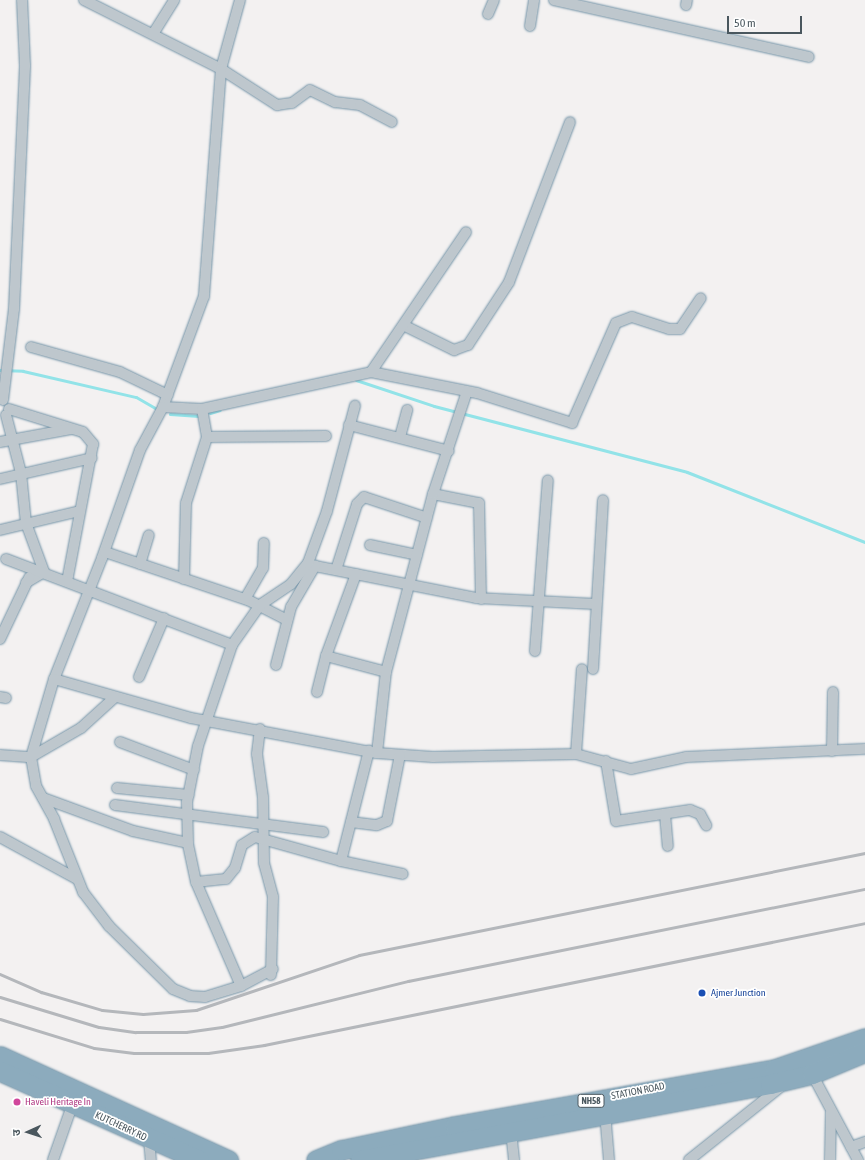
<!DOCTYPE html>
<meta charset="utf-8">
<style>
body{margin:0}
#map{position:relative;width:865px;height:1160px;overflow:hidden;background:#f3f1f1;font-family:"Asap Condensed","Noto Sans Devanagari",sans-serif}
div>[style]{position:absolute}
.stream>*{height:3px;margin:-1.5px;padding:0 1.5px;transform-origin:1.5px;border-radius:1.5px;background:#92e3e8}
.roads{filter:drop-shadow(0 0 1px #7796a9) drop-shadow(0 0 1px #7796a9)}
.street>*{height:10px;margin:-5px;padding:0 5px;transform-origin:5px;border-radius:5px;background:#bec7cd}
.highway>*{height:19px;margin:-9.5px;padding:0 9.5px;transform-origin:9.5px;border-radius:9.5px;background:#8cabbd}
.rail>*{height:3px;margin:-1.5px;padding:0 1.5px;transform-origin:1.5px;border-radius:1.5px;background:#b4b7bb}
.dots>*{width:11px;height:11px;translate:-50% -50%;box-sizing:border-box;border:2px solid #fff;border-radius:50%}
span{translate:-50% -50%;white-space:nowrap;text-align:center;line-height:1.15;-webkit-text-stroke:3.5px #fff;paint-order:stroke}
.shield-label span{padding:1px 3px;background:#fff;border:1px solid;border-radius:3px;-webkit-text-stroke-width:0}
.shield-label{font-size:9px;color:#4a575e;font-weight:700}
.transit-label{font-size:10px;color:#164399}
.left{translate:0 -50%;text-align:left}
.street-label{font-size:10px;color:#4a575e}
.hotel-label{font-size:10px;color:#b23c85}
.north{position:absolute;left:8px;top:1112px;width:40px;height:40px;-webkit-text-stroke:3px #fff;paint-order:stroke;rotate:267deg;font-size:11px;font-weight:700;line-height:16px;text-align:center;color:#4a575e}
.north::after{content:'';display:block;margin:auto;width:14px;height:18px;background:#4a575e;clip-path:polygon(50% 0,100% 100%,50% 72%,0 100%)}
.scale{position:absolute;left:727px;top:16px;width:75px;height:18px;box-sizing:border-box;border:2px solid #4a575e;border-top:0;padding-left:5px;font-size:12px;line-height:14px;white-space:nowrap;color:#4a575e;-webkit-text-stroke:3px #fff;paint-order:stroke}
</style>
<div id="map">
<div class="stream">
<i style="left:0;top:370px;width:23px;rotate:2deg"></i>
<i style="left:23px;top:371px;width:116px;rotate:13deg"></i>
<i style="left:136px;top:397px;width:24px;rotate:30deg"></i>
<i style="left:356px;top:380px;width:82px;rotate:18.4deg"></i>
<i style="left:434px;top:406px;width:261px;rotate:14.6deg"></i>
<i style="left:687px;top:472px;width:191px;rotate:21.5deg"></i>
<i style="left:210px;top:413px;width:10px;rotate:-17deg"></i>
<i style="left:170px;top:414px;width:29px;rotate:4deg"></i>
</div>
<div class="roads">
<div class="street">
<i style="left:84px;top:0;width:153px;rotate:26.7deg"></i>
<i style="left:221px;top:69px;width:67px;rotate:32.7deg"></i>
<i style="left:277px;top:105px;width:15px;rotate:-8deg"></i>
<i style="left:292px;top:103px;width:22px;rotate:-36deg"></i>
<i style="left:310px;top:90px;width:28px;rotate:26deg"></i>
<i style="left:335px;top:102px;width:25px;rotate:7deg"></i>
<i style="left:360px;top:105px;width:36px;rotate:28deg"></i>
<i style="left:240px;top:0;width:72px;rotate:105.4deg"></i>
<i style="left:221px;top:69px;width:228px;rotate:94.3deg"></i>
<i style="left:204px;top:296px;width:118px;rotate:110.3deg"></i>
<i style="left:163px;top:407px;width:49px;rotate:118.1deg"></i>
<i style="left:140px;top:450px;width:114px;rotate:109.4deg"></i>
<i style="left:102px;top:558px;width:130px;rotate:111.6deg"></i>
<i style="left:54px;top:679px;width:81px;rotate:106.4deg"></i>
<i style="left:31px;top:757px;width:29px;rotate:80deg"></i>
<i style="left:36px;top:786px;width:38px;rotate:61deg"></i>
<i style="left:54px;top:819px;width:79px;rotate:68.3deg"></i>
<i style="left:83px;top:892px;width:43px;rotate:52.6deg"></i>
<i style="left:109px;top:926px;width:90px;rotate:44.5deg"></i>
<i style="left:173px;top:989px;width:18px;rotate:22deg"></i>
<i style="left:190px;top:996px;width:15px;rotate:4deg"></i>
<i style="left:205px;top:997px;width:38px;rotate:-17deg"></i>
<i style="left:241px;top:986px;width:36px;rotate:-28deg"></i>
<i style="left:554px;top:0;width:261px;rotate:12.6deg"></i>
<i style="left:686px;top:5px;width:5px;rotate:-79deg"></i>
<i style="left:488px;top:14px;width:15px;rotate:-67deg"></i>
<i style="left:530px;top:26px;width:26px;rotate:-81deg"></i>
<i style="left:153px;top:34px;width:40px;rotate:-58deg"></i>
<i style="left:405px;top:326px;width:55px;rotate:26.1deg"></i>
<i style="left:454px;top:350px;width:15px;rotate:-20deg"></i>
<i style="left:468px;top:345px;width:75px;rotate:-56.9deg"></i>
<i style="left:509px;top:282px;width:171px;rotate:-69.1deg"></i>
<i style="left:31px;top:347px;width:92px;rotate:15.7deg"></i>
<i style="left:120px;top:372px;width:53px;rotate:25.6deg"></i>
<i style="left:371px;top:372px;width:108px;rotate:11.2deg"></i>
<i style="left:477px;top:393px;width:100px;rotate:17.5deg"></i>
<i style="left:572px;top:423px;width:109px;rotate:-66.3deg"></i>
<i style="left:616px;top:323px;width:17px;rotate:-21deg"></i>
<i style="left:632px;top:317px;width:39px;rotate:18deg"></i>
<i style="left:669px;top:329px;width:11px"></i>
<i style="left:680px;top:329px;width:37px;rotate:-56deg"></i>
<i style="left:3px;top:400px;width:92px;rotate:-83.1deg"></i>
<i style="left:14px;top:309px;width:244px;rotate:-87.4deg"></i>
<i style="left:25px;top:65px;width:65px;rotate:-92.6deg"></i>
<i style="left:163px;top:407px;width:39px;rotate:3deg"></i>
<i style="left:202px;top:409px;width:173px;rotate:-12.3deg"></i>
<i style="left:371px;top:372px;width:169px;rotate:-55.8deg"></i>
<i style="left:9px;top:409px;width:77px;rotate:17.3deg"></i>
<i style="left:83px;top:432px;width:16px;rotate:50deg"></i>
<i style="left:93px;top:444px;width:139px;rotate:100.7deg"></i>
<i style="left:6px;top:415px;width:60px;rotate:75.5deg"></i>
<i style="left:21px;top:473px;width:50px;rotate:84.3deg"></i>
<i style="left:26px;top:523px;width:52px;rotate:69.8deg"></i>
<i style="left:44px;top:572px;width:21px;rotate:149deg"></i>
<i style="left:349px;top:425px;width:103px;rotate:14.6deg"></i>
<i style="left:207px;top:437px;width:119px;rotate:-0.5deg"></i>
<i style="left:400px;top:437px;width:28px;rotate:-75deg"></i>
<i style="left:0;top:442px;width:72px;rotate:-10.4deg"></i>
<i style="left:0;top:479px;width:94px;rotate:-12.9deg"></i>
<i style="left:433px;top:494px;width:47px;rotate:11.1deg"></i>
<i style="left:479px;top:503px;width:96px;rotate:88.8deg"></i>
<i style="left:0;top:530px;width:82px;rotate:-13.4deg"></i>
<i style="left:370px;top:545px;width:48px;rotate:12deg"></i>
<i style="left:105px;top:552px;width:151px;rotate:18.6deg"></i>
<i style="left:248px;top:600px;width:44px;rotate:27.1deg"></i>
<i style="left:6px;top:559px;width:242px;rotate:20.8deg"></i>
<i style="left:140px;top:564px;width:30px;rotate:-73deg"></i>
<i style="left:315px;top:566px;width:164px;rotate:11.2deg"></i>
<i style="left:476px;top:598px;width:120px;rotate:2.9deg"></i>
<i style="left:336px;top:570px;width:69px;rotate:-72.3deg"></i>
<i style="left:357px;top:504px;width:10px;rotate:-45deg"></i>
<i style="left:364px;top:497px;width:66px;rotate:18.4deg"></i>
<i style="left:356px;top:574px;width:87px;rotate:110.1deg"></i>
<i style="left:326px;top:656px;width:62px;rotate:14.9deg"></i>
<i style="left:184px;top:579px;width:76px;rotate:-88.5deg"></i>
<i style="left:186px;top:503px;width:69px;rotate:-72.3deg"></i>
<i style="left:207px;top:437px;width:28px;rotate:-100deg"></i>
<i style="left:245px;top:599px;width:36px;rotate:-60deg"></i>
<i style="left:263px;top:568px;width:25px;rotate:-88deg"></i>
<i style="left:0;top:639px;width:68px;rotate:-64.6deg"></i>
<i style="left:535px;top:651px;width:171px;rotate:-85.7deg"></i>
<i style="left:276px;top:665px;width:60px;rotate:-75.5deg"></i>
<i style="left:291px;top:607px;width:48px;rotate:-59.7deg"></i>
<i style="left:315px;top:566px;width:7px;rotate:-164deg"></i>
<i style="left:593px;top:669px;width:169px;rotate:-86.6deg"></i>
<i style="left:139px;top:677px;width:64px;rotate:-67deg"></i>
<i style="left:54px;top:679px;width:142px;rotate:15.9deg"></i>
<i style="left:191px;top:718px;width:189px;rotate:10.7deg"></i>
<i style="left:377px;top:753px;width:56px;rotate:4.1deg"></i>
<i style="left:433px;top:757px;width:143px;rotate:-1.2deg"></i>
<i style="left:576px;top:754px;width:57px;rotate:15.3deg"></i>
<i style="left:631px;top:769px;width:56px;rotate:-12.3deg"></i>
<i style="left:686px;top:757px;width:179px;rotate:-2.6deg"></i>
<i style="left:317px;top:692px;width:37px;rotate:-76deg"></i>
<i style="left:0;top:697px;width:6px;rotate:9deg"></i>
<i style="left:260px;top:729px;width:25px;rotate:97deg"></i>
<i style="left:257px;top:754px;width:43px;rotate:82.1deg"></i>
<i style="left:263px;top:797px;width:66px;rotate:89.1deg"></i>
<i style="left:264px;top:863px;width:35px;rotate:75deg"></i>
<i style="left:273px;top:897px;width:78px;rotate:91.5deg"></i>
<i style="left:120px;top:742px;width:79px;rotate:20.7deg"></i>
<i style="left:832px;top:751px;width:59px;rotate:-89deg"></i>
<i style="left:377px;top:753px;width:81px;rotate:-83.7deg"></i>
<i style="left:386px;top:672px;width:184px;rotate:-75.2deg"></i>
<i style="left:433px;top:494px;width:108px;rotate:-71.7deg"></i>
<i style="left:576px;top:754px;width:85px;rotate:-86deg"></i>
<i style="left:0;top:755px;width:31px;rotate:4deg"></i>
<i style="left:31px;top:757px;width:58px;rotate:-30.1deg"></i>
<i style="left:81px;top:728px;width:45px;rotate:-42.3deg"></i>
<i style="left:606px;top:761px;width:61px;rotate:80.5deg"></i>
<i style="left:616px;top:821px;width:75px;rotate:-8.5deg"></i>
<i style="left:690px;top:810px;width:11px;rotate:22deg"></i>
<i style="left:700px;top:814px;width:13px;rotate:61deg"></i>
<i style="left:117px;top:788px;width:72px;rotate:5.6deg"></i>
<i style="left:43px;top:798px;width:96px;rotate:20.1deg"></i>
<i style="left:133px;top:831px;width:56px;rotate:12.3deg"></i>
<i style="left:115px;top:805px;width:210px;rotate:7.4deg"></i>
<i style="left:665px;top:814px;width:32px;rotate:85deg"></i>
<i style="left:351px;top:822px;width:26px;rotate:7deg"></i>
<i style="left:377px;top:825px;width:11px;rotate:-22deg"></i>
<i style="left:387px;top:821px;width:67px;rotate:-78.9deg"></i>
<i style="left:0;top:837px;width:88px;rotate:28.6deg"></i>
<i style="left:341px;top:861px;width:114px;rotate:-75.8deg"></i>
<i style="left:196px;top:882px;width:30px;rotate:-6deg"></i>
<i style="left:226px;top:879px;width:14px;rotate:-51deg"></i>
<i style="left:235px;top:868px;width:24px;rotate:-73deg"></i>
<i style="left:242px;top:845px;width:15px;rotate:-32deg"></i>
<i style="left:255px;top:837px;width:89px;rotate:15.6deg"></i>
<i style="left:341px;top:861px;width:63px;rotate:11.8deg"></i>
<i style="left:241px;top:986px;width:113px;rotate:-113.4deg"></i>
<i style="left:196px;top:882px;width:40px;rotate:-102deg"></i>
<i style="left:188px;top:843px;width:41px;rotate:-91.4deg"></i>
<i style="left:187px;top:802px;width:57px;rotate:-78.9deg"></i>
<i style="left:198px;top:746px;width:107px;rotate:-71.4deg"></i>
<i style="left:232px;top:645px;width:49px;rotate:-55deg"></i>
<i style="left:260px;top:605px;width:37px;rotate:-34deg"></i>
<i style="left:291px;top:584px;width:27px;rotate:-51deg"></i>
<i style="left:308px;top:563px;width:55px;rotate:-69.9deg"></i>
<i style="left:327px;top:511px;width:109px;rotate:-75.1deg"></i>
<i style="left:812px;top:1074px;width:98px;rotate:61.9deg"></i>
<i style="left:605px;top:1113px;width:47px;rotate:85.1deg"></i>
<i style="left:511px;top:1131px;width:29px;rotate:84deg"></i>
<i style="left:149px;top:1139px;width:21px;rotate:85deg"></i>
<i style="left:851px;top:1147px;width:15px;rotate:-20deg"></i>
<i style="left:53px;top:1160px;width:60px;rotate:-70.7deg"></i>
<i style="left:689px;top:1160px;width:120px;rotate:-38.6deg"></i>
<i style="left:830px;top:1160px;width:48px;rotate:-88.8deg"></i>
</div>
<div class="highway">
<i style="left:0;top:1056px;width:251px;rotate:24.5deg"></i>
<i style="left:0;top:1071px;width:218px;rotate:24.1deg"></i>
<i style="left:316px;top:1160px;width:27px;rotate:-22deg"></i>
<i style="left:341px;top:1150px;width:116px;rotate:-11.9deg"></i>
<i style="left:455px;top:1126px;width:325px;rotate:-10.1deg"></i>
<i style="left:775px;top:1069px;width:95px;rotate:-19deg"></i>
<i style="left:360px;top:1160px;width:417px;rotate:-10.5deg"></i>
<i style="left:770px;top:1084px;width:43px;rotate:-13.4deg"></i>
<i style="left:812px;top:1074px;width:57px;rotate:-22.5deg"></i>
</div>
</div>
<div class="rail">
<i style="left:0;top:974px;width:45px;rotate:23.7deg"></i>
<i style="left:41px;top:992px;width:64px;rotate:16.4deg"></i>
<i style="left:102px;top:1010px;width:41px;rotate:5.6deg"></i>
<i style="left:143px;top:1014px;width:53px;rotate:-4.3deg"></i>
<i style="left:196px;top:1010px;width:172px;rotate:-18.6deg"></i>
<i style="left:359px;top:955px;width:516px;rotate:-11.4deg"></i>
<i style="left:0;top:997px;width:103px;rotate:16.9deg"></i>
<i style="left:99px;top:1027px;width:37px;rotate:8deg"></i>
<i style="left:136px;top:1032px;width:50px"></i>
<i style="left:186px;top:1032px;width:36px;rotate:-8deg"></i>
<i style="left:222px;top:1027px;width:192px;rotate:-13.9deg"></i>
<i style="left:408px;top:981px;width:466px;rotate:-11.4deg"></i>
<i style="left:0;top:1019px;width:98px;rotate:17.1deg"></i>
<i style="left:94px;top:1048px;width:40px;rotate:7.1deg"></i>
<i style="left:134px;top:1053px;width:74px"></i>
<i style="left:208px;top:1053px;width:57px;rotate:-8.1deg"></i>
<i style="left:264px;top:1045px;width:613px;rotate:-11.47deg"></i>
</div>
<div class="dots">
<i style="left:702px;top:993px;background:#1a4fb4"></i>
<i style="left:17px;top:1102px;background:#d1479c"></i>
</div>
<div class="shield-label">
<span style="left:591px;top:1101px">NH58</span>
</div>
<div class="transit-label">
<span class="left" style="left:711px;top:993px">Ajmer Junction</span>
</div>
<div class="street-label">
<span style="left:638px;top:1091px;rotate:-11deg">STATION ROAD</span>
<span style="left:121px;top:1126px;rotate:25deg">KUTCHERRY RD</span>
</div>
<div class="hotel-label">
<span class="left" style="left:25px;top:1102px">Haveli Heritage In</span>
</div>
<div class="north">उ</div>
<div class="scale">50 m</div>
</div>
